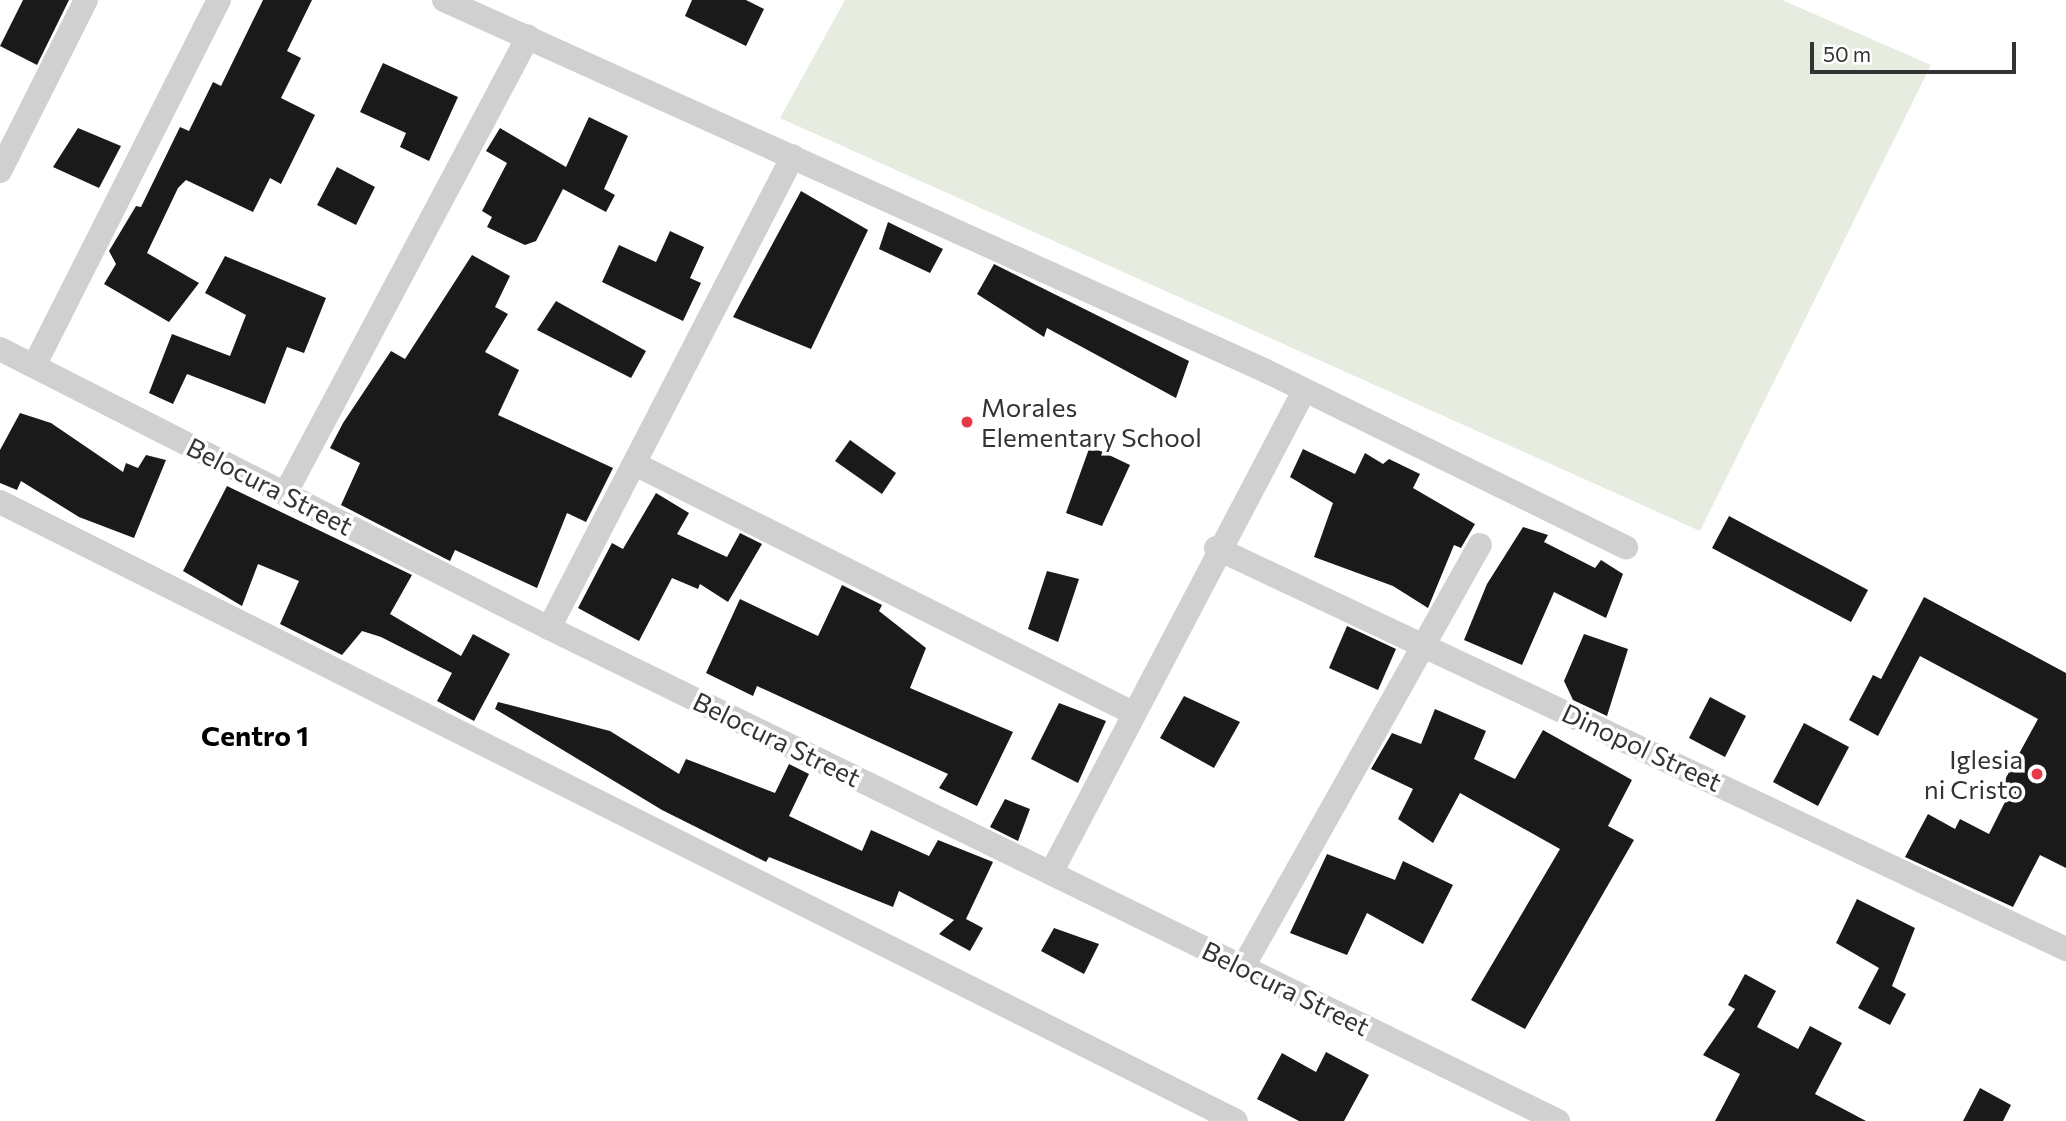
<!DOCTYPE html>
<style>
body{margin:0}
#map{position:relative;width:2066px;height:1121px;overflow:hidden;background:#fff;font-family:Commissioner,sans-serif}
div>[style]{position:absolute}
.green>*{inset:0;background:#e6ecdf}
.building>*{inset:0;background:#1a1a1a}
.minor>*{height:24px;margin:-12px;padding:0 12px;transform-origin:12px;border-radius:12px;background:#d0d0d0}
.dots>*{width:19px;height:19px;translate:-50% -50%;box-sizing:border-box;border:4px solid #fff;border-radius:50%}
span{translate:-50% -50%;white-space:nowrap;text-align:center;line-height:1.15;-webkit-text-stroke:7px #fff;paint-order:stroke}
.poi-label{font-size:26px;color:#333}
.left{translate:0 -50%;text-align:left}
.right{translate:-100% -50%;text-align:right}
.street-label{font-size:26px;color:#333}
.neighbourhood-label{font-size:28px;color:#000;font-weight:700}
.scale{position:absolute;left:1810px;top:42px;width:206px;height:32px;box-sizing:border-box;border:4px solid #333;border-top:0;padding-left:9px;font-size:21px;line-height:24px;white-space:nowrap;color:#333;-webkit-text-stroke:5px #fff;paint-order:stroke}
</style>
<div id="map">
<div class="green">
<i style="clip-path:polygon(845px 0,1782px 0,1931px 65px,1700px 531px,780px 118px)"></i>
</div>
<div class="building">
<i style="clip-path:polygon(23px 0,69px 0,37px 65px,0 46px)"></i>
<i style="clip-path:polygon(263px 0,312px 0,287px 51px,301px 58px,281px 98px,315px 115px,281px 184px,270px 178px,253px 212px,186px 180px,178px 188px,147px 253px,199px 283px,169px 322px,104px 284px,116px 264px,109px 251px,136px 206px,141px 207px,180px 127px,189px 131px,213px 82px,221px 86px)"></i>
<i style="clip-path:polygon(692px 0,746px 0,764px 9px,746px 46px,685px 16px)"></i>
<i style="clip-path:polygon(383px 63px,458px 97px,429px 161px,400px 147px,406px 133px,360px 112px)"></i>
<i style="clip-path:polygon(589px 117px,628px 136px,604px 189px,615px 195px,606px 212px,563px 189px,536px 241px,525px 245px,487px 227px,492px 217px,482px 211px,507px 163px,486px 151px,500px 128px,566px 167px)"></i>
<i style="clip-path:polygon(78px 128px,121px 146px,99px 188px,53px 167px)"></i>
<i style="clip-path:polygon(337px 167px,375px 187px,356px 225px,317px 205px)"></i>
<i style="clip-path:polygon(801px 191px,868px 230px,811px 349px,733px 317px)"></i>
<i style="clip-path:polygon(888px 222px,943px 249px,930px 273px,879px 249px)"></i>
<i style="clip-path:polygon(670px 231px,704px 247px,690px 278px,701px 283px,683px 321px,602px 282px,619px 245px,656px 262px)"></i>
<i style="clip-path:polygon(472px 255px,510px 276px,495px 307px,508px 314px,485px 352px,519px 370px,498px 415px,613px 468px,586px 522px,567px 513px,537px 588px,455px 550px,450px 561px,341px 505px,360px 463px,330px 448px,343px 423px,391px 351px,405px 359px)"></i>
<i style="clip-path:polygon(225px 256px,326px 298px,304px 353px,287px 347px,265px 404px,187px 374px,173px 404px,149px 393px,172px 334px,230px 356px,246px 315px,205px 293px)"></i>
<i style="clip-path:polygon(994px 264px,1189px 361px,1176px 398px,1047px 328px,1044px 337px,977px 294px)"></i>
<i style="clip-path:polygon(556px 301px,646px 351px,631px 378px,537px 330px)"></i>
<i style="clip-path:polygon(20px 413px,51px 423px,123px 472px,126px 463px,138px 468px,146px 455px,166px 460px,134px 538px,79px 517px,21px 481px,17px 490px,0 483px,0 450px)"></i>
<i style="clip-path:polygon(850px 440px,896px 473px,882px 494px,835px 461px)"></i>
<i style="clip-path:polygon(1090px 446px,1130px 465px,1102px 526px,1066px 513px)"></i>
<i style="clip-path:polygon(1303px 449px,1355px 474px,1365px 453px,1383px 464px,1389px 459px,1420px 474px,1413px 488px,1475px 524px,1461px 548px,1454px 545px,1428px 608px,1393px 586px,1314px 557px,1333px 503px,1290px 477px)"></i>
<i style="clip-path:polygon(227px 486px,412px 575px,390px 614px,461px 656px,473px 634px,510px 654px,474px 721px,437px 701px,452px 673px,381px 637px,362px 631px,342px 655px,280px 624px,299px 581px,258px 564px,242px 606px,183px 571px)"></i>
<i style="clip-path:polygon(656px 493px,689px 513px,677px 534px,727px 557px,740px 533px,762px 544px,728px 602px,700px 584px,698px 589px,672px 578px,639px 641px,578px 608px,612px 543px,623px 549px)"></i>
<i style="clip-path:polygon(1729px 516px,1868px 590px,1851px 622px,1712px 548px)"></i>
<i style="clip-path:polygon(1523px 527px,1548px 535px,1544px 542px,1595px 568px,1601px 560px,1623px 574px,1606px 618px,1554px 592px,1522px 665px,1464px 640px,1487px 584px)"></i>
<i style="clip-path:polygon(1047px 571px,1079px 579px,1058px 642px,1028px 629px)"></i>
<i style="clip-path:polygon(842px 585px,882px 605px,879px 611px,926px 648px,910px 688px,1013px 732px,977px 806px,939px 788px,948px 774px,757px 686px,753px 696px,706px 673px,740px 599px,818px 636px)"></i>
<i style="clip-path:polygon(1924px 597px,2066px 673px,2066px 868px,2040px 855px,2013px 907px,1905px 857px,1928px 814px,1955px 829px,1960px 819px,1989px 834px,2011px 790px,2002px 785px,2038px 719px,1920px 656px,1878px 736px,1849px 720px,1873px 675px,1881px 679px)"></i>
<i style="clip-path:polygon(1347px 626px,1396px 649px,1378px 690px,1329px 668px)"></i>
<i style="clip-path:polygon(1584px 634px,1628px 649px,1607px 716px,1573px 700px,1564px 681px)"></i>
<i style="clip-path:polygon(1184px 696px,1240px 722px,1214px 768px,1160px 738px)"></i>
<i style="clip-path:polygon(1710px 697px,1746px 716px,1725px 757px,1689px 738px)"></i>
<i style="clip-path:polygon(498px 702px,610px 731px,679px 774px,686px 759px,775px 793px,789px 764px,809px 774px,789px 816px,862px 851px,871px 830px,929px 856px,938px 840px,993px 862px,966px 919px,983px 928px,970px 951px,939px 934px,954px 920px,899px 891px,893px 907px,769px 857px,766px 862px,662px 810px,495px 709px)"></i>
<i style="clip-path:polygon(1059px 703px,1106px 721px,1078px 783px,1031px 759px)"></i>
<i style="clip-path:polygon(1435px 709px,1486px 731px,1474px 759px,1515px 779px,1543px 730px,1632px 780px,1608px 826px,1634px 840px,1525px 1029px,1471px 1000px,1560px 849px,1460px 793px,1433px 843px,1398px 819px,1413px 789px,1371px 769px,1392px 733px,1421px 744px)"></i>
<i style="clip-path:polygon(1804px 723px,1849px 747px,1818px 806px,1773px 782px)"></i>
<i style="clip-path:polygon(1005px 799px,1030px 809px,1018px 841px,990px 827px)"></i>
<i style="clip-path:polygon(1327px 854px,1395px 880px,1403px 861px,1453px 885px,1423px 944px,1367px 913px,1347px 955px,1290px 933px)"></i>
<i style="clip-path:polygon(1857px 899px,1915px 928px,1892px 986px,1906px 994px,1890px 1025px,1858px 1008px,1879px 968px,1836px 943px)"></i>
<i style="clip-path:polygon(1054px 928px,1099px 944px,1084px 974px,1041px 951px)"></i>
<i style="clip-path:polygon(1745px 974px,1776px 991px,1757px 1027px,1798px 1049px,1810px 1026px,1842px 1043px,1815px 1094px,1866px 1121px,1715px 1121px,1740px 1074px,1703px 1055px,1735px 1009px,1728px 1005px)"></i>
<i style="clip-path:polygon(1326px 1052px,1369px 1075px,1344px 1121px,1299px 1121px,1257px 1099px,1282px 1053px,1316px 1072px)"></i>
<i style="clip-path:polygon(1980px 1088px,2011px 1105px,2003px 1121px,1963px 1121px)"></i>
</div>
<div class="minor">
<i style="left:444px;top:0;width:902px;rotate:24.29deg"></i>
<i style="left:1266px;top:371px;width:401px;rotate:26.1deg"></i>
<i style="left:0;top:171px;width:191px;rotate:-63.3deg"></i>
<i style="left:0;top:349px;width:616px;rotate:26.94deg"></i>
<i style="left:549px;top:628px;width:1123px;rotate:26.04deg"></i>
<i style="left:34px;top:366px;width:410px;rotate:-63.2deg"></i>
<i style="left:635px;top:464px;width:557px;rotate:26.57deg"></i>
<i style="left:285px;top:494px;width:518px;rotate:-62deg"></i>
<i style="left:0;top:502px;width:1382px;rotate:26.6deg"></i>
<i style="left:1216px;top:548px;width:940px;rotate:25.26deg"></i>
<i style="left:549px;top:628px;width:531px;rotate:-62.66deg"></i>
<i style="left:1051px;top:873px;width:544px;rotate:-62.31deg"></i>
<i style="left:1243px;top:967px;width:484px;rotate:-60.7deg"></i>
</div>
<div class="dots">
<i style="left:967px;top:422px;background:#e63946"></i>
<i style="left:2037px;top:774px;background:#e63946"></i>
</div>
<div class="poi-label">
<span class="left" style="left:981px;top:422px">Morales<br>Elementary School</span>
<span class="right" style="left:2023px;top:774px">Iglesia<br>ni Cristo</span>
</div>
<div class="street-label">
<span style="left:270px;top:486px;rotate:27deg">Belocura Street</span>
<span style="left:777px;top:739px;rotate:26deg">Belocura Street</span>
<span style="left:1642px;top:747px;rotate:25deg">Dinopol Street</span>
<span style="left:1286px;top:988px;rotate:26deg">Belocura Street</span>
</div>
<div class="neighbourhood-label">
<span style="left:255px;top:735px">Centro 1</span>
</div>
<div class="scale">50 m</div>
</div>
